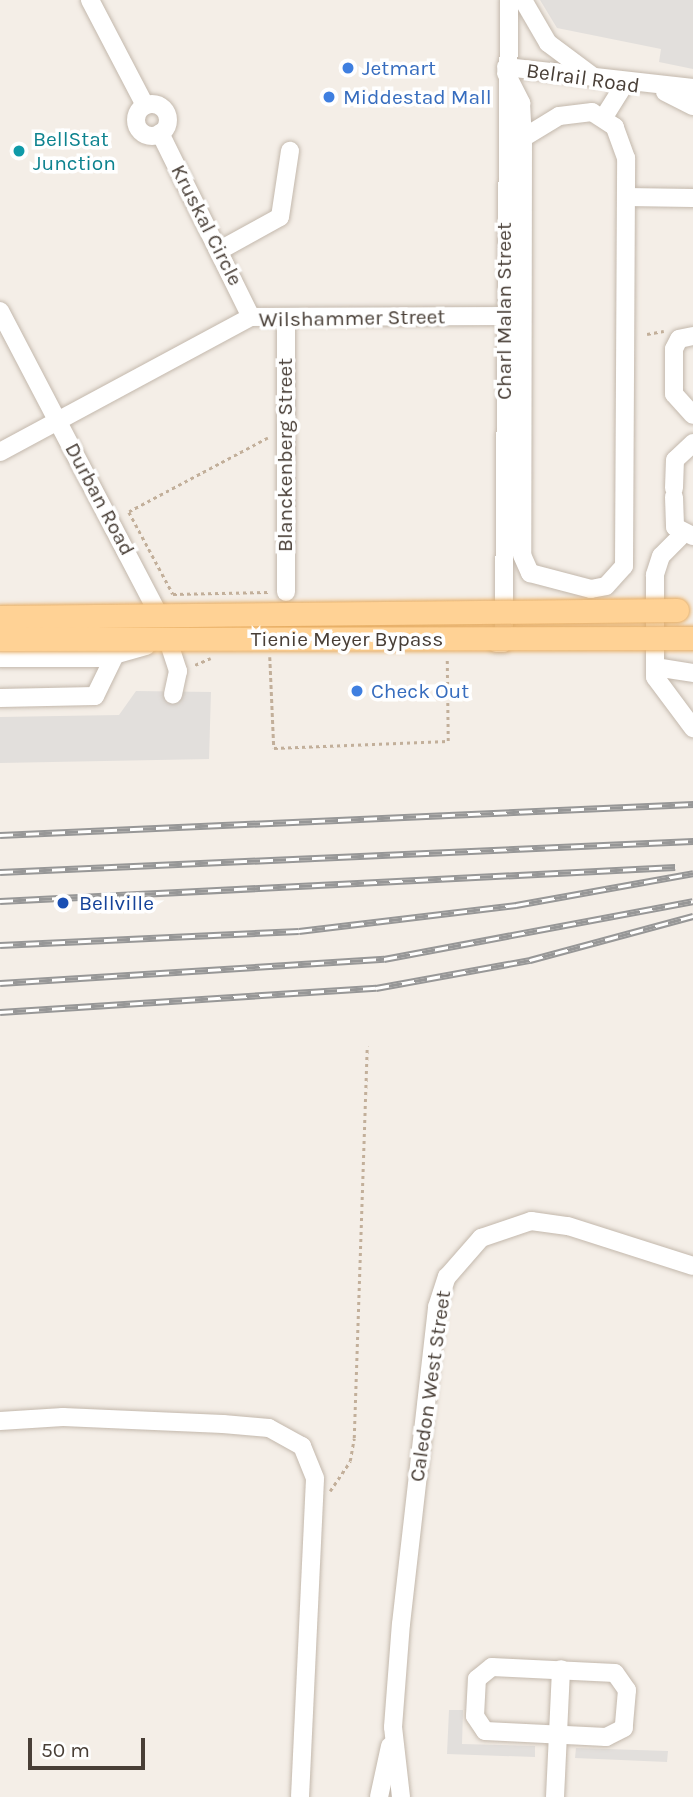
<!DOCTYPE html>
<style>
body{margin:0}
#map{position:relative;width:693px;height:1797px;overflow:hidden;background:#f4eee7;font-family:Karla,sans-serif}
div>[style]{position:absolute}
.parking>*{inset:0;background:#e2dfdc}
.path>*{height:2.5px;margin-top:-1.25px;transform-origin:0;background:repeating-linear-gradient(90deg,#c2af9a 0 3.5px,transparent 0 7px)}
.roads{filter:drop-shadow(0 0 2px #c3b8ac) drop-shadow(0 0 2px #c3b8ac)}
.minor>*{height:18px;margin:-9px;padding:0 9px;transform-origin:9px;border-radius:9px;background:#fff}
.minor>.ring{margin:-9px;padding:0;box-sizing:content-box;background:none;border:18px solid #fff;border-radius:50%}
.rail>*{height:7px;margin-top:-3.5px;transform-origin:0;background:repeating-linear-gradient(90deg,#fff 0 13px,#979797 0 26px);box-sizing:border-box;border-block:2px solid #979797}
.bridges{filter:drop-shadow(0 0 2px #e7ad62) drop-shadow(0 0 2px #e7ad62)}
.major-bridge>*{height:23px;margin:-11.5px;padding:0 11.5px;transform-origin:11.5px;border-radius:11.5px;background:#ffd295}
.dots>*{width:19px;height:19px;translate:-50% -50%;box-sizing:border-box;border:4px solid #fff;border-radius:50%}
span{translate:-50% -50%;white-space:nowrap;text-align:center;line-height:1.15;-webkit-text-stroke:7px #fff;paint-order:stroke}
.shop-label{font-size:21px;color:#366cbe}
.left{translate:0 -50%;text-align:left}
.street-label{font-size:21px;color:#483e36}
.culture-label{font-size:21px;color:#0d838f}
.transit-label{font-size:21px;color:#164399}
.scale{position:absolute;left:28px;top:1738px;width:117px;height:32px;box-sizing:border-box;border:4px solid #483e36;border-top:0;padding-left:9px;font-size:21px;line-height:24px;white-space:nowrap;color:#483e36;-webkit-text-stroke:5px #fff;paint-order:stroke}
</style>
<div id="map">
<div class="parking">
<i style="clip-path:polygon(540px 0,693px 0,693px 69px,659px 62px,661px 49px,557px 28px)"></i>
<i style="clip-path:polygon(136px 691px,211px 692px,209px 759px,0 763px,0 717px,119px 715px)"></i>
<i style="clip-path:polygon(449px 1710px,463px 1710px,462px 1744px,535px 1746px,535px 1757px,447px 1754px)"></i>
<i style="clip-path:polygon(576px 1748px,668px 1751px,667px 1762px,575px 1758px)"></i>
</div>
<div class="path">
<i style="left:647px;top:334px;width:17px;rotate:-10deg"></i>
<i style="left:268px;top:438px;width:157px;rotate:152deg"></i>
<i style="left:129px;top:512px;width:93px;rotate:61.8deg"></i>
<i style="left:173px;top:594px;width:96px;rotate:-1.2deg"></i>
<i style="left:270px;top:657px;width:91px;rotate:87.5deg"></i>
<i style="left:274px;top:748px;width:174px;rotate:-2.3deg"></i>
<i style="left:448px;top:741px;width:83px;rotate:-90.7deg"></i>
<i style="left:195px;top:665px;width:17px;rotate:-24deg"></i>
<i style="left:330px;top:1491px;width:36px;rotate:-56deg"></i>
<i style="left:350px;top:1461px;width:23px;rotate:-80deg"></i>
<i style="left:354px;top:1438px;width:392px;rotate:-88.1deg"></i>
</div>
<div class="roads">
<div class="minor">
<i style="left:90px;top:0;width:119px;rotate:62.4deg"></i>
<i style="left:523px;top:0;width:50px;rotate:59.8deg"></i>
<i style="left:548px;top:43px;width:59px;rotate:36.7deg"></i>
<i style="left:506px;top:67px;width:188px;rotate:6.4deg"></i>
<i style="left:506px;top:73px;width:34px;rotate:63deg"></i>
<i style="left:521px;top:103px;width:35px;rotate:87deg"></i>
<i style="left:523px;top:138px;width:417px;rotate:90.1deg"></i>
<i style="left:522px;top:555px;width:20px;rotate:66deg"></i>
<i style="left:530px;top:573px;width:63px;rotate:14.7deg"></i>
<i style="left:591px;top:589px;width:15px;rotate:-11deg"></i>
<i style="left:606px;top:586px;width:27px;rotate:-48deg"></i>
<i style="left:624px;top:566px;width:408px;rotate:-89.7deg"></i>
<i style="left:626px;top:158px;width:33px;rotate:-110deg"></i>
<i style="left:615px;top:127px;width:27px;rotate:-147deg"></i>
<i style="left:592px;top:112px;width:33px;rotate:173deg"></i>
<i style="left:559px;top:116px;width:42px;rotate:148.6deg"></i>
<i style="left:665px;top:92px;width:31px;rotate:27deg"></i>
<i class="ring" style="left:136px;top:104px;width:14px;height:14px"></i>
<i style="left:604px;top:117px;width:39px;rotate:-58deg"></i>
<i style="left:160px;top:133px;width:205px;rotate:63.7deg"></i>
<i style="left:626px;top:197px;width:67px;rotate:0.9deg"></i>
<i style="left:222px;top:249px;width:66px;rotate:-28.9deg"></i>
<i style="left:280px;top:217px;width:67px;rotate:-81.4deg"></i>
<i style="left:0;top:311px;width:348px;rotate:62.4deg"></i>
<i style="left:161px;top:619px;width:55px;rotate:71.9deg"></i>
<i style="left:178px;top:671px;width:24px;rotate:102deg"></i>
<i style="left:286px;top:318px;width:274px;rotate:90deg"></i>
<i style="left:693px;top:336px;width:14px;rotate:168deg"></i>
<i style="left:679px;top:339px;width:11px;rotate:117deg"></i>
<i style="left:674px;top:349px;width:45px;rotate:90deg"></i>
<i style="left:674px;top:394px;width:28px;rotate:48deg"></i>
<i style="left:0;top:452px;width:285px;rotate:-28.3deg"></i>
<i style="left:251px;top:317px;width:252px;rotate:-0.2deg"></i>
<i style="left:674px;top:488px;width:28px;rotate:-88deg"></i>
<i style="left:675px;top:460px;width:25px;rotate:-43deg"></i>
<i style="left:674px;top:497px;width:30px;rotate:88deg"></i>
<i style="left:675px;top:527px;width:20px;rotate:27deg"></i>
<i style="left:681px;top:536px;width:28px;rotate:135deg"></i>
<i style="left:661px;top:556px;width:20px;rotate:108deg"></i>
<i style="left:655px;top:575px;width:102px;rotate:90deg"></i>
<i style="left:655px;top:677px;width:64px;rotate:53.3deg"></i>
<i style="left:496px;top:643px;width:7px"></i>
<i style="left:503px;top:643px;width:22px;rotate:-87deg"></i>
<i style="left:504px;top:621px;width:621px;rotate:-89.54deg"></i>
<i style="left:0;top:658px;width:103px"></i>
<i style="left:103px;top:658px;width:45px;rotate:-15.6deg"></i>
<i style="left:655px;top:667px;width:38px;rotate:9deg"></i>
<i style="left:0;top:698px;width:95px;rotate:-1.2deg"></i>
<i style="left:95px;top:696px;width:46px;rotate:-64deg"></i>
<i style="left:0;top:1421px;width:63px;rotate:-3.6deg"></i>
<i style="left:63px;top:1417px;width:160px;rotate:2.5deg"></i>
<i style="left:223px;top:1424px;width:46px;rotate:5deg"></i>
<i style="left:269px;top:1428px;width:38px;rotate:29deg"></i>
<i style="left:302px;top:1446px;width:35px;rotate:68deg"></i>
<i style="left:315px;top:1479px;width:318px;rotate:92.7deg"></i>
<i style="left:492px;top:1667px;width:123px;rotate:2.8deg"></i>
<i style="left:615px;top:1673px;width:21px;rotate:55deg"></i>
<i style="left:627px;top:1690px;width:38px;rotate:95deg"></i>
<i style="left:624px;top:1728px;width:20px;rotate:153deg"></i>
<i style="left:606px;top:1737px;width:121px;rotate:-177.2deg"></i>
<i style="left:485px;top:1731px;width:18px;rotate:-124deg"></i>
<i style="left:475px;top:1716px;width:37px;rotate:-87deg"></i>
<i style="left:477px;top:1679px;width:19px;rotate:-39deg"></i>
<i style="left:379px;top:1797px;width:52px;rotate:-77.8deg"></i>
<i style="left:401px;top:1797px;width:70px;rotate:-96.5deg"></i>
<i style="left:393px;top:1727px;width:103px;rotate:-85.6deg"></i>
<i style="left:401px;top:1624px;width:319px;rotate:-83.5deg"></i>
<i style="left:437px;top:1307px;width:32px;rotate:-72deg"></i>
<i style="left:447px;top:1277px;width:52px;rotate:-48.9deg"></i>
<i style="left:481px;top:1238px;width:53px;rotate:-18.8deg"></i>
<i style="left:531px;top:1221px;width:37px;rotate:8deg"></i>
<i style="left:568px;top:1226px;width:131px;rotate:17.7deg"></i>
<i style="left:555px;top:1797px;width:128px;rotate:-87.3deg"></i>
</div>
</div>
<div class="rail">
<i style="left:0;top:835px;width:694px;rotate:-2.56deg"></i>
<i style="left:0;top:872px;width:694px;rotate:-2.56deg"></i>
<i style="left:0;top:901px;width:676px;rotate:-2.88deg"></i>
<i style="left:0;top:945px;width:299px;rotate:-2.7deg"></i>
<i style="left:299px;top:931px;width:219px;rotate:-6.8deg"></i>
<i style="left:516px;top:905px;width:180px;rotate:-10.2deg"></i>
<i style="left:0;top:983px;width:385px;rotate:-3.6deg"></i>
<i style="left:384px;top:959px;width:314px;rotate:-10.6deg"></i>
<i style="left:0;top:1012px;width:377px;rotate:-3.7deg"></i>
<i style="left:376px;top:988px;width:157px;rotate:-10.3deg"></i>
<i style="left:530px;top:960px;width:169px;rotate:-15.1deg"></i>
</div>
<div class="bridges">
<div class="major-bridge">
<i style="left:0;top:617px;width:677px;rotate:-0.59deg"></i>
<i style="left:0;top:639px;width:693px;rotate:-0.08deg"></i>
</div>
</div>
<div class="dots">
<i style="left:348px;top:68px;background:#3f7fe0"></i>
<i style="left:329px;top:97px;background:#3f7fe0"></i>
<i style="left:19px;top:151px;background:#0f9aa8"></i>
<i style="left:357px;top:691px;background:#3f7fe0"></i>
<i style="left:63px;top:903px;background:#1a4fb4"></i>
</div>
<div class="shop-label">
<span class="left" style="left:362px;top:68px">Jetmart</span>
<span class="left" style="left:343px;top:97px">Middestad Mall</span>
<span class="left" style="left:371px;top:691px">Check Out</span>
</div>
<div class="street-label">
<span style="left:583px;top:78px;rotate:8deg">Belrail Road</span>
<span style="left:207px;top:225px;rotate:63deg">Kruskal Circle</span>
<span style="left:504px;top:311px;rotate:-90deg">Charl Malan Street</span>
<span style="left:352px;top:318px;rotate:-1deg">Wilshammer Street</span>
<span style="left:285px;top:455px;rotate:-90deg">Blanckenberg Street</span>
<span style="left:100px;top:499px;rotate:62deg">Durban Road</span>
<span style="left:347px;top:639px">Tienie Meyer Bypass</span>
<span style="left:430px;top:1386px;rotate:-82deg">Caledon West Street</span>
</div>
<div class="culture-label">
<span class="left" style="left:33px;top:151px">BellStat<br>Junction</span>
</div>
<div class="transit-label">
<span class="left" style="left:79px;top:903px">Bellville</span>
</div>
<div class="scale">50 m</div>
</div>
